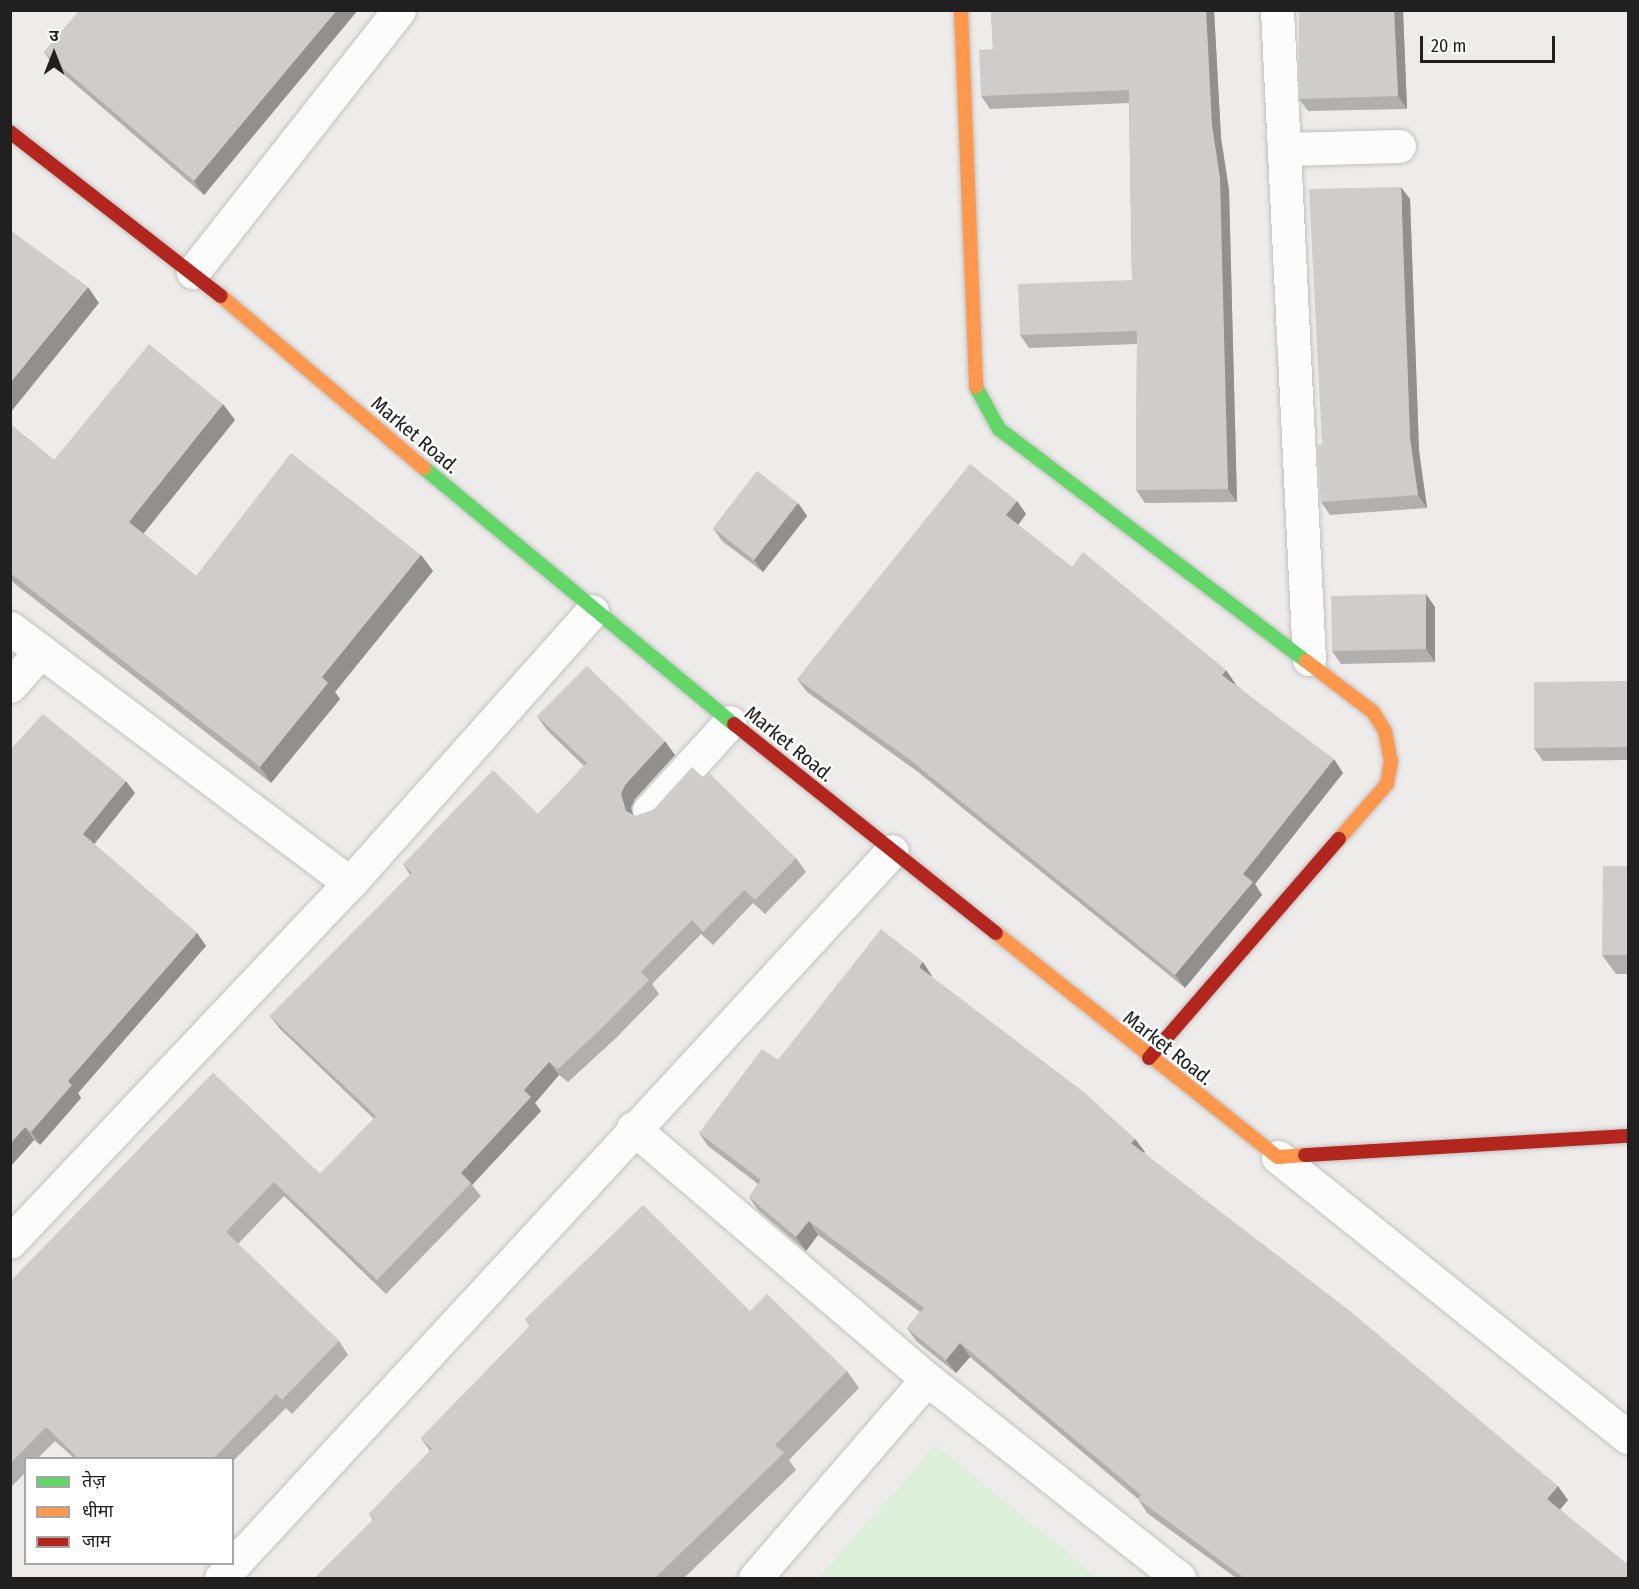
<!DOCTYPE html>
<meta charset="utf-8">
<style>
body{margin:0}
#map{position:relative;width:1639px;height:1589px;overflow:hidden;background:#eeecea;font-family:"Fira Sans Condensed","Noto Sans Devanagari",sans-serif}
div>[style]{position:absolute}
.park>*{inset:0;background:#dcf0d9}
.roads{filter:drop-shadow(0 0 2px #c1c1c0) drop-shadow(0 0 2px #c1c1c0)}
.street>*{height:33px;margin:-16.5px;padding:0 16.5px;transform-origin:16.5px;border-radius:16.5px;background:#fcfcfc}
.fast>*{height:14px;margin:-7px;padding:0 7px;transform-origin:7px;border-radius:7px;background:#63d668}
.slow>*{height:14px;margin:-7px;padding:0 7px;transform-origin:7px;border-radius:7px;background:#ff974d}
.jam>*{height:14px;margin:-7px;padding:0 7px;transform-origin:7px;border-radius:7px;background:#b3261e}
.wall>*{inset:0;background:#b2b0af}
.shaded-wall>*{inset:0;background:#91908e}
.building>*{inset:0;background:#cfcdcb}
span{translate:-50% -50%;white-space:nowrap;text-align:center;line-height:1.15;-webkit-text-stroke:5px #fff;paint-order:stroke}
.street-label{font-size:20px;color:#202020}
.frame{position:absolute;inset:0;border:12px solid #202020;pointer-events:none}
.legend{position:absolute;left:24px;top:1457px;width:210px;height:108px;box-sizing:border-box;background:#fff;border:2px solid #a6a6a6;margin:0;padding:8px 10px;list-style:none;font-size:18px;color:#202020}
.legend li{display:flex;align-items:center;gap:12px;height:30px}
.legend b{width:30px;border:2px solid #a6a6a6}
.north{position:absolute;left:24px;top:24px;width:60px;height:60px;-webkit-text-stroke:4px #fff;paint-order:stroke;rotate:0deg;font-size:16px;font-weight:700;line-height:24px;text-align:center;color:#202020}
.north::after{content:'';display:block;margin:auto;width:21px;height:27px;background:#202020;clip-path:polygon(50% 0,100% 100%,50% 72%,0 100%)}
.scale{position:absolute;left:1420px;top:36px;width:135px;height:27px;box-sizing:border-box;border:3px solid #202020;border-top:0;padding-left:8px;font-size:18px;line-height:21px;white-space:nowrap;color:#202020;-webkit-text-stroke:4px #fff;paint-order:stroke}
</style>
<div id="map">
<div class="park">
<i style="clip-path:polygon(936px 1445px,1098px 1578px,818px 1578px)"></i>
</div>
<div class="roads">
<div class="street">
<i style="left:1277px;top:10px;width:650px;rotate:87.18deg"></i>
<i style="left:1284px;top:149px;width:115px;rotate:-1.5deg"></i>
<i style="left:193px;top:272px;width:333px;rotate:-51.8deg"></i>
<i style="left:10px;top:628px;width:425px;rotate:36.9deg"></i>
<i style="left:10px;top:686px;width:47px;rotate:-48.5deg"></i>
<i style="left:649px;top:811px;width:120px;rotate:-47.7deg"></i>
<i style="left:633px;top:1128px;width:387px;rotate:40.5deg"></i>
<i style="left:927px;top:1379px;width:321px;rotate:38.3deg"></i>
<i style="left:1278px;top:1157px;width:448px;rotate:38.7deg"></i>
<i style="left:10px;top:1242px;width:494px;rotate:-46.6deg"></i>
<i style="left:350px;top:883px;width:364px;rotate:-48.3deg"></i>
<i style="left:221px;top:1578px;width:989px;rotate:-47.29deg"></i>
<i style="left:755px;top:1578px;width:263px;rotate:-49.2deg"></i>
</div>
<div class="fast">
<i style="left:976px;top:387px;width:48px;rotate:61.3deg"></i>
<i style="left:999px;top:429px;width:385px;rotate:37.1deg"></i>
<i style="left:424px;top:468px;width:402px;rotate:39.6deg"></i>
</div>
<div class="slow">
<i style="left:961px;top:10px;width:377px;rotate:87.7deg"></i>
<i style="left:221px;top:296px;width:266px;rotate:40.3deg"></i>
<i style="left:1306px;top:661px;width:84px;rotate:37.3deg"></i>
<i style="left:1373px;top:712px;width:22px;rotate:58deg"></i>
<i style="left:1385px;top:731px;width:31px;rotate:79deg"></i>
<i style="left:1391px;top:761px;width:23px;rotate:100deg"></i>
<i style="left:1387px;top:784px;width:73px;rotate:131.1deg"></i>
<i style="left:996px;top:933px;width:360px;rotate:38.5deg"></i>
<i style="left:1278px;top:1157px;width:27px;rotate:-4deg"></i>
</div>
<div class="jam">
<i style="left:10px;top:132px;width:267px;rotate:37.9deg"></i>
<i style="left:734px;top:724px;width:335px;rotate:38.6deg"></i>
<i style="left:1149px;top:1058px;width:290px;rotate:-49.1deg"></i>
<i style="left:1305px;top:1155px;width:324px;rotate:-3.4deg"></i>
</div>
</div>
<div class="wall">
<i style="clip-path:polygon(80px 10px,358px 10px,204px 195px,54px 66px,44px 52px)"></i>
<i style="clip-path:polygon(991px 10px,1214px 10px,1221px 138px,1229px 190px,1237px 502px,1145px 503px,1136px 490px,1137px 344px,1029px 348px,1020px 335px,1132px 280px,1129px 103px,990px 109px,981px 96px,993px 49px)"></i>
<i style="clip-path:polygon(1299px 10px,1403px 10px,1407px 109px,1308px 111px,1299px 99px)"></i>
<i style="clip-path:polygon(1410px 199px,1419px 451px,1427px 508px,1330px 515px,1321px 502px,1322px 444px)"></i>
<i style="clip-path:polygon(235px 420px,143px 533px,196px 576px,421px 555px,433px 571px,335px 692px,340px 699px,271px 783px,10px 580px,10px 424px,54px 460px)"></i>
<i style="clip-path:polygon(1017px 501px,1026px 514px,1018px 525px,1072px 567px,1235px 683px,1235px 684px,1343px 773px,1255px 884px,1262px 895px,1185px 988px,918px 772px,807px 692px,797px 679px)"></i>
<i style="clip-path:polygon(798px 503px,807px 516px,763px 572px,722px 541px,713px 528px)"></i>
<i style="clip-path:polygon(1435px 607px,1435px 662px,1341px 664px,1332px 651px)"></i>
<i style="clip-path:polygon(1629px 681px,1629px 760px,1543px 761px,1534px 748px)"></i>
<i style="clip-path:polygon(537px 716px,675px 755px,635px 799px,631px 808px,633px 814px,636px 816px,653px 810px,703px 777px,796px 858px,806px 872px,765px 914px,753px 903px,713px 945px,701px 934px,652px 984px,659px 994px,615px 1039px,568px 1082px,559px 1075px,535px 1103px,541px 1111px,472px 1185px,481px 1196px,386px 1294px,284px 1196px,238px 1244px,339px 1341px,348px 1355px,292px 1414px,286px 1408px,232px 1462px,232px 1458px,74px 1458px,55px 1441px,38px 1458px,26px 1458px,26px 1472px,10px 1488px,10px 1282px,213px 1073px,320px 1174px,374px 1119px,280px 1029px,270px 1016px,410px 875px,403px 864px,538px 814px,584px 766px,547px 730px)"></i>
<i style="clip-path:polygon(10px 750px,135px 793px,94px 844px,197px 933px,206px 946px,78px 1093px,81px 1098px,40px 1145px,34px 1140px,10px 1167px)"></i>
<i style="clip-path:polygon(1629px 866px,1629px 974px,1616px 974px,1602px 955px)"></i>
<i style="clip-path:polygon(932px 976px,931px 977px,1135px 1139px,1145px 1152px,1144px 1153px,1568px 1500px,1560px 1509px,1629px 1578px,1236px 1578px,1147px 1513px,1138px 1499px,970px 1357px,956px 1373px,916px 1341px,907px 1328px,920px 1312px,818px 1235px,806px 1251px,758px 1210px,749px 1197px,758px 1184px,708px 1146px,699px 1133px,778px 1060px)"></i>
<i style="clip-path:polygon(750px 1311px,847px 1371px,859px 1388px,789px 1460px,796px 1470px,684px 1578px,315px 1578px,373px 1520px,369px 1514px,430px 1451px,421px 1438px,530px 1326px,525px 1319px)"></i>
</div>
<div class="shaded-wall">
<i style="clip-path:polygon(337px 10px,358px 10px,204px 195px,194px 181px)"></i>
<i style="clip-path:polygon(1206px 10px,1214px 10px,1221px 138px,1229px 190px,1237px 502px,1228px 489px)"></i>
<i style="clip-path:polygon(1394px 10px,1403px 10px,1407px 109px,1398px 96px)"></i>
<i style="clip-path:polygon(1401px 187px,1410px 199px,1419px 451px,1427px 508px,1418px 495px,1410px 438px)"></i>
<i style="clip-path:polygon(88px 287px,99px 303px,10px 413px,10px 383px)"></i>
<i style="clip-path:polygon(223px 404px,235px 420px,140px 538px,129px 522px)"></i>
<i style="clip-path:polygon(1017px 501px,1026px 514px,1015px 529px,1006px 515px)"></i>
<i style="clip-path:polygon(798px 503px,807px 516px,763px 572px,754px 560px)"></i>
<i style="clip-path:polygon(421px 555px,433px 571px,335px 692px,340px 699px,271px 783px,260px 767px,322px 677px)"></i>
<i style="clip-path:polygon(1426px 594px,1435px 607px,1435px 662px,1426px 649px)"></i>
<i style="clip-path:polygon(1226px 670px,1235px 683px,1231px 688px,1222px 675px)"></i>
<i style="clip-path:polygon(665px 741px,675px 755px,635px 799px,631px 808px,636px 824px,626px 811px,621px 794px,625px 785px)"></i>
<i style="clip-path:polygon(1334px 759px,1343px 773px,1255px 884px,1262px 895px,1185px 988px,1175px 975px,1243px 874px)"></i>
<i style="clip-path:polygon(126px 781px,135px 793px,92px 847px,83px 834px)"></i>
<i style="clip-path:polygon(197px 933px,206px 946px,78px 1093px,81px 1098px,40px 1145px,31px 1132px,68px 1081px)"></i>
<i style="clip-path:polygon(923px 962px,932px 976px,928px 981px,919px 967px)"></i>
<i style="clip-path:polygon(549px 1062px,559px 1075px,535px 1103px,541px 1111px,472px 1185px,461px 1173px,524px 1090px)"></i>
<i style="clip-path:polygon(25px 1127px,34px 1140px,10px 1167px,10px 1144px)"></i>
<i style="clip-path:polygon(1135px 1139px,1145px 1152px,1141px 1157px,1131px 1143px)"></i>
<i style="clip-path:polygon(809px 1221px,818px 1235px,806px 1251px,796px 1237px)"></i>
<i style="clip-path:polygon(960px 1343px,970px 1357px,956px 1373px,946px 1360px)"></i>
<i style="clip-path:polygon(1558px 1486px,1568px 1500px,1557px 1513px,1547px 1499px)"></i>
</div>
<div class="building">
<i style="clip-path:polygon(80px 10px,337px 10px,194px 181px,44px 52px)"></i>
<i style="clip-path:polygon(991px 10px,1206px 10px,1212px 125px,1220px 178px,1228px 489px,1136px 490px,1137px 331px,1020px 335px,1018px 284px,1132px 280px,1129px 90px,981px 96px,979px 50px,993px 49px)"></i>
<i style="clip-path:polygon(1299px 10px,1394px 10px,1398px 96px,1299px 99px)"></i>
<i style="clip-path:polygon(1401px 187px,1410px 438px,1418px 495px,1321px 502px,1317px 445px,1322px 444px,1309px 189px)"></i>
<i style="clip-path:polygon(10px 230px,88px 287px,10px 383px)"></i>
<i style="clip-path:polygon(149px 344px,223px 404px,129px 522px,196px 576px,291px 453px,421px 555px,322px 677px,328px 683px,260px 767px,10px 573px,10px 424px,54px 460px)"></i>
<i style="clip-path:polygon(970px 464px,1017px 501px,1006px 515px,1072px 567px,1083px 552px,1226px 670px,1222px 675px,1334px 759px,1243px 874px,1253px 882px,1175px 975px,909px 759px,797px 679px)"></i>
<i style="clip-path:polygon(757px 471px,798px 503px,754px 560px,713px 528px)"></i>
<i style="clip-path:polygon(1426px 594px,1426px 649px,1332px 651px,1331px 596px)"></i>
<i style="clip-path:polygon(587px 666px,665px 741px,625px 785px,621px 794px,626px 811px,636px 816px,653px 810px,692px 767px,703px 777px,708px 772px,796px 858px,755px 900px,744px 890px,703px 932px,692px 920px,641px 972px,649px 980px,605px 1025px,558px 1069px,549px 1062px,524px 1090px,531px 1097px,461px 1173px,471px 1183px,377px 1280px,274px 1182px,226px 1232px,339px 1341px,282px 1400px,276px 1394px,214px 1458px,78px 1458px,46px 1427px,10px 1464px,10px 1282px,213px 1073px,320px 1174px,376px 1116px,270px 1016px,412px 873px,403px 864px,493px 770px,538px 814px,587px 763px,537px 716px)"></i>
<i style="clip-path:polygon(1629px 681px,1629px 747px,1534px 748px,1534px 682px)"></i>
<i style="clip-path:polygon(43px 714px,126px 781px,83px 834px,197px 933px,68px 1081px,72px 1085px,31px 1132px,25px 1127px,10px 1144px,10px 750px)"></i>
<i style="clip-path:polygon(1603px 866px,1629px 866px,1629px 955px,1602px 955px)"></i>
<i style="clip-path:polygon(881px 929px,923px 962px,919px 967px,1085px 1093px,1135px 1139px,1131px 1143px,1350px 1311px,1558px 1486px,1547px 1499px,1626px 1563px,1629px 1560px,1629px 1578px,1244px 1578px,1138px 1499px,1141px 1495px,960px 1343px,946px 1360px,907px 1328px,924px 1308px,809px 1221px,796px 1237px,749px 1197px,761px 1180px,699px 1133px,762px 1049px,778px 1060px)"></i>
<i style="clip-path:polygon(643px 1205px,750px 1311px,767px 1294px,847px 1371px,775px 1445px,784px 1453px,655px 1578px,315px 1578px,374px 1519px,369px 1514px,432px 1449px,421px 1438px,531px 1325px,525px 1319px)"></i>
</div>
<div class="street-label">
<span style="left:415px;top:435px;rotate:40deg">Market Road.</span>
<span style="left:789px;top:744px;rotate:39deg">Market Road.</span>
<span style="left:1168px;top:1048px;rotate:38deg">Market Road.</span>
</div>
<div class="frame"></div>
<ul class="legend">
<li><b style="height:8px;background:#63d668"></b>तेज़</li>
<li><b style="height:8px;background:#ff974d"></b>धीमा</li>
<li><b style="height:8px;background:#b3261e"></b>जाम</li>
</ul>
<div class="north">उ</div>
<div class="scale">20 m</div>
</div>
